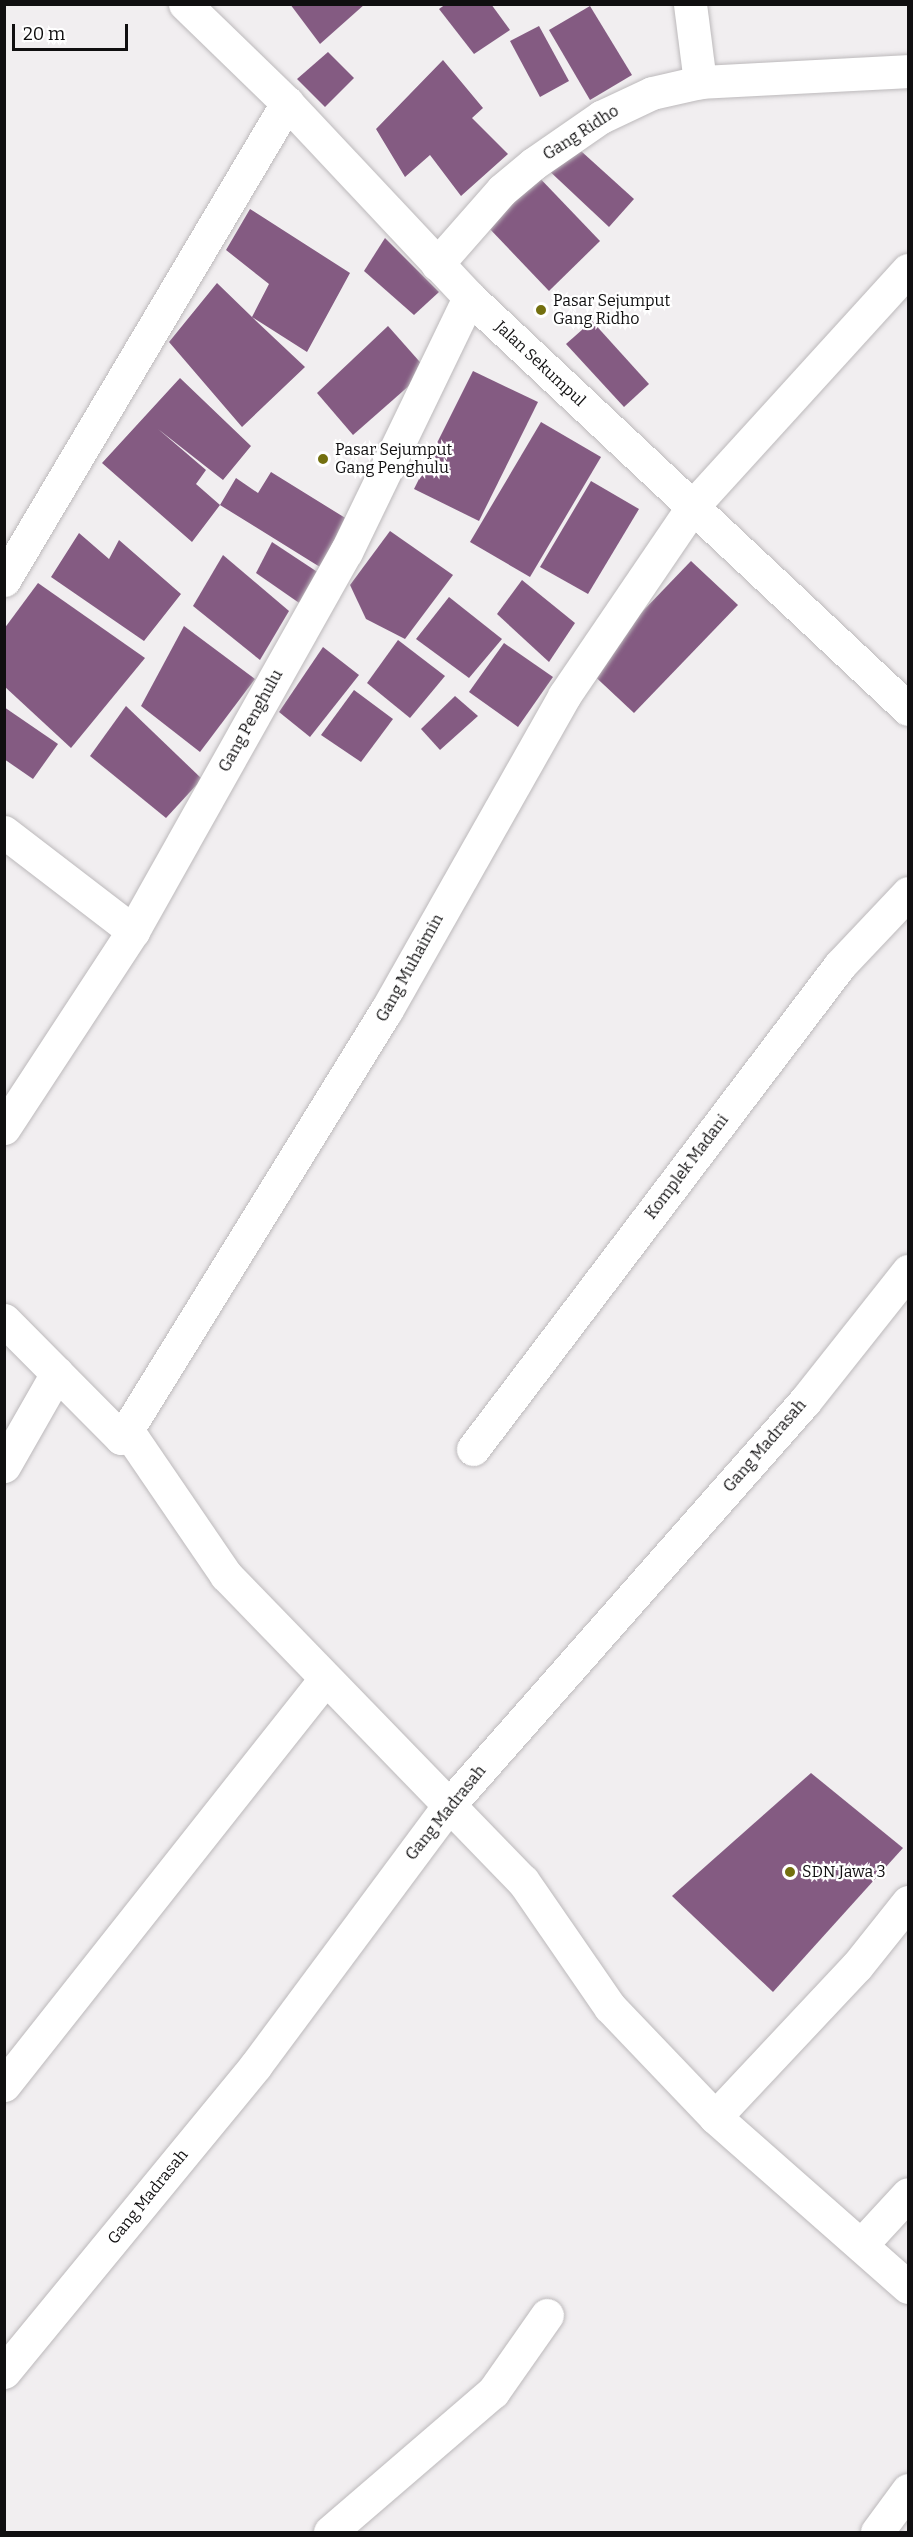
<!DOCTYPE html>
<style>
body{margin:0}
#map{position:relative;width:913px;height:2537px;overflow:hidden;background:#f1eef0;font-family:Bitter,serif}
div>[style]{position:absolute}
.building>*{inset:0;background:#845b82}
.roads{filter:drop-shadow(0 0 2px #bcb9bb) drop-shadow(0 0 2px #bcb9bb)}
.street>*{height:33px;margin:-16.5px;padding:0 16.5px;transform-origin:16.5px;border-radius:16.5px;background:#fff}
.secondary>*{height:33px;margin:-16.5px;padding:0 16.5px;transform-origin:16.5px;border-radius:16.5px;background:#fff}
.dots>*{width:16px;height:16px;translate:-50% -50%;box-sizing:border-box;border:3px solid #fff;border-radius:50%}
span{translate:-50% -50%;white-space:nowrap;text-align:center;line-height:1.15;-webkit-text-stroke:4.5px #fff;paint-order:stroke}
.street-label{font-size:16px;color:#100f10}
.poi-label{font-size:16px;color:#100f10}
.left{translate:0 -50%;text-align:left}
.frame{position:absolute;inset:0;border:6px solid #100f10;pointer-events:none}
.scale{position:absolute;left:12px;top:24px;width:116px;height:27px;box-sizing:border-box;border:3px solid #100f10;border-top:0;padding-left:8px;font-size:18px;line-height:21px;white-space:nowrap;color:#100f10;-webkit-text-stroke:4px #fff;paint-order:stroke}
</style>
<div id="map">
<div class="building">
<i style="clip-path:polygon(290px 4px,365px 4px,320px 44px)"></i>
<i style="clip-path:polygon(446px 4px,491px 4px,510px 30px,474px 54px,439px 9px)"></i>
<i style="clip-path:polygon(590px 6px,632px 75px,590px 100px,549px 30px)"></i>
<i style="clip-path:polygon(539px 26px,569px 81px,540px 97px,510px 41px)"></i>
<i style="clip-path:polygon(328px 52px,354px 78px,325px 107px,297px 79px)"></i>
<i style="clip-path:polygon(443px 60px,483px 108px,472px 118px,508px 154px,461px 196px,430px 155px,405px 177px,376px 129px)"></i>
<i style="clip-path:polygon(571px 142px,634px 199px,609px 227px,543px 165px)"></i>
<i style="clip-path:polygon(533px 171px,600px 241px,549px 291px,487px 226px)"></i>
<i style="clip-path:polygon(250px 209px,350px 273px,307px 352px,252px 317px,305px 367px,242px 427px,169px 342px,217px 283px,252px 317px,269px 284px,226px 250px)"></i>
<i style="clip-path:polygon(385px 238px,439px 292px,414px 315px,364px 271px)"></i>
<i style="clip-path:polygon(592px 321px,649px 384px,624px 407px,566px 344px)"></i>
<i style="clip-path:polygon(388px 326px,427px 370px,353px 435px,317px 393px)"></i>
<i style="clip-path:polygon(473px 371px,538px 402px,479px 521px,414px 489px)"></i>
<i style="clip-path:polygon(180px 378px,251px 446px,223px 480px,158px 429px,206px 470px,196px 484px,220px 505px,192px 542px,102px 463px)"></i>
<i style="clip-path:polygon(541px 422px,601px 457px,530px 577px,470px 542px)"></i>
<i style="clip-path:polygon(271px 472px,355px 524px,328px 572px,220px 505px,236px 478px,258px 493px)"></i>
<i style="clip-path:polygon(591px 481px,639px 509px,588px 594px,540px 567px)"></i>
<i style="clip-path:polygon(390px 531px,453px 575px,405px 639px,366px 619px,350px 585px)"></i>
<i style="clip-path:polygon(79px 533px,109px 559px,119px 540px,181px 594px,144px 641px,51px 577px)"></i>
<i style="clip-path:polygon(272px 542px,325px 577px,305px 607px,256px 573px)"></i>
<i style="clip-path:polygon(223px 555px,289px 611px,260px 660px,193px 606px)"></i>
<i style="clip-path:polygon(691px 561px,738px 605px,634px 713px,587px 669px)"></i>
<i style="clip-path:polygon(522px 580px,575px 623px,549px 662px,497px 614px)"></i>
<i style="clip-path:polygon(38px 583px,145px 658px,71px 748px,4px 686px,4px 629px)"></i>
<i style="clip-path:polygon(449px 597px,502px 639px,469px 678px,416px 639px)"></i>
<i style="clip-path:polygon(184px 626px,255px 679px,200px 752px,141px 706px)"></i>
<i style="clip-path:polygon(398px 640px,445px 676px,410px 718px,367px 683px)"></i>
<i style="clip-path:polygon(504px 643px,553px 677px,518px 727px,469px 692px)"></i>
<i style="clip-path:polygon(323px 647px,359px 675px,310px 737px,279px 712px)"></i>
<i style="clip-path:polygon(354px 690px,393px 719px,361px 762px,321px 735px)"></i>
<i style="clip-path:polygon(455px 696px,478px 716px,440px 750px,421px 729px)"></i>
<i style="clip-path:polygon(126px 706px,202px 779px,166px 818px,90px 756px)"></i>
<i style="clip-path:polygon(4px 707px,58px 744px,33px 779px,4px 759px)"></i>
<i style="clip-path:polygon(811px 1773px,903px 1848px,773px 1992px,672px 1896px)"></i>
</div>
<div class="roads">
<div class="street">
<i style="left:690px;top:4px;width:79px;rotate:82.7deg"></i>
<i style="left:437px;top:264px;width:98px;rotate:-48.7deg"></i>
<i style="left:502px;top:190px;width:40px;rotate:-40deg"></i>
<i style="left:533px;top:164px;width:83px;rotate:-34.7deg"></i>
<i style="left:601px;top:117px;width:56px;rotate:-25.2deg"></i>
<i style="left:652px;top:93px;width:49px;rotate:-12.9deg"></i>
<i style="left:700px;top:82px;width:208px;rotate:-3deg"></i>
<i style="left:4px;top:580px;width:555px;rotate:-59.32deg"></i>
<i style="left:4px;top:832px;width:163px;rotate:37.5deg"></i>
<i style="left:4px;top:1128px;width:235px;rotate:-56.8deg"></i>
<i style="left:133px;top:931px;width:435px;rotate:-60.7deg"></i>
<i style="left:346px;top:552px;width:283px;rotate:-64.2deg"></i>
<i style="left:4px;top:1320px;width:166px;rotate:45.2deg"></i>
<i style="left:121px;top:1438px;width:10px;rotate:-53deg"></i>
<i style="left:127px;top:1430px;width:176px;rotate:55.7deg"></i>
<i style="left:226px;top:1575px;width:426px;rotate:45.9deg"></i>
<i style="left:523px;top:1881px;width:153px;rotate:55.4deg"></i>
<i style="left:610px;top:2007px;width:152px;rotate:46.3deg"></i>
<i style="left:715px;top:2117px;width:257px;rotate:41.4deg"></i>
<i style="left:127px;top:1430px;width:493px;rotate:-58.3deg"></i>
<i style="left:386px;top:1011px;width:362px;rotate:-60.5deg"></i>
<i style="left:564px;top:696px;width:230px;rotate:-55.8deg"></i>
<i style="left:693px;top:506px;width:319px;rotate:-47.7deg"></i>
<i style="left:473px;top:1449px;width:607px;rotate:-52.83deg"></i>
<i style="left:840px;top:965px;width:99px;rotate:-46.6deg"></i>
<i style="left:4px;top:1466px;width:107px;rotate:-60.3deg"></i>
<i style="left:4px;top:2085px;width:518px;rotate:-51.67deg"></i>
<i style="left:715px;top:2117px;width:207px;rotate:-46.8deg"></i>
<i style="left:857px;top:1966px;width:82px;rotate:-51.4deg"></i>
<i style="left:861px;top:2245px;width:69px;rotate:-47.3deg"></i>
<i style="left:4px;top:2372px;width:397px;rotate:-50.6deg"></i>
<i style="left:256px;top:2065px;width:324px;rotate:-53.4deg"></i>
<i style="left:449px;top:1805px;width:538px;rotate:-48.61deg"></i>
<i style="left:805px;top:1401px;width:166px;rotate:-51.6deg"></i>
<i style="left:330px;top:2532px;width:215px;rotate:-40.7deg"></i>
<i style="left:493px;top:2392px;width:94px;rotate:-55deg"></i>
<i style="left:877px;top:2532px;width:52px;rotate:-53.6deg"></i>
</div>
<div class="secondary">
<i style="left:185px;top:4px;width:142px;rotate:44.1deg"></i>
<i style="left:287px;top:103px;width:266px;rotate:46.8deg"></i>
<i style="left:469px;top:297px;width:602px;rotate:43.18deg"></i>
</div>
</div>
<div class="dots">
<i style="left:541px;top:310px;background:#736f0f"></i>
<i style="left:323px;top:459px;background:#736f0f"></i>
<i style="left:790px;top:1872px;background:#736f0f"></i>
</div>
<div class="street-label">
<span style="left:581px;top:133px;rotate:-33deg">Gang Ridho</span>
<span style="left:540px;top:364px;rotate:43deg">Jalan Sekumpul</span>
<span style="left:251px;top:721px;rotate:-61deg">Gang Penghulu</span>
<span style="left:410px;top:968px;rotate:-61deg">Gang Muhaimin</span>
<span style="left:687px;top:1167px;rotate:-53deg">Komplek Madani</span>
<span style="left:765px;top:1446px;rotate:-49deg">Gang Madrasah</span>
<span style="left:446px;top:1813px;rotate:-51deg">Gang Madrasah</span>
<span style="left:148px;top:2197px;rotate:-51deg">Gang Madrasah</span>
</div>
<div class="poi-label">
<span class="left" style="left:553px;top:310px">Pasar Sejumput<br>Gang Ridho</span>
<span class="left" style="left:335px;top:459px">Pasar Sejumput<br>Gang Penghulu</span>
<span class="left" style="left:802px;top:1872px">SDN Jawa 3</span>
</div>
<div class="frame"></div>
<div class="scale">20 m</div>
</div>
